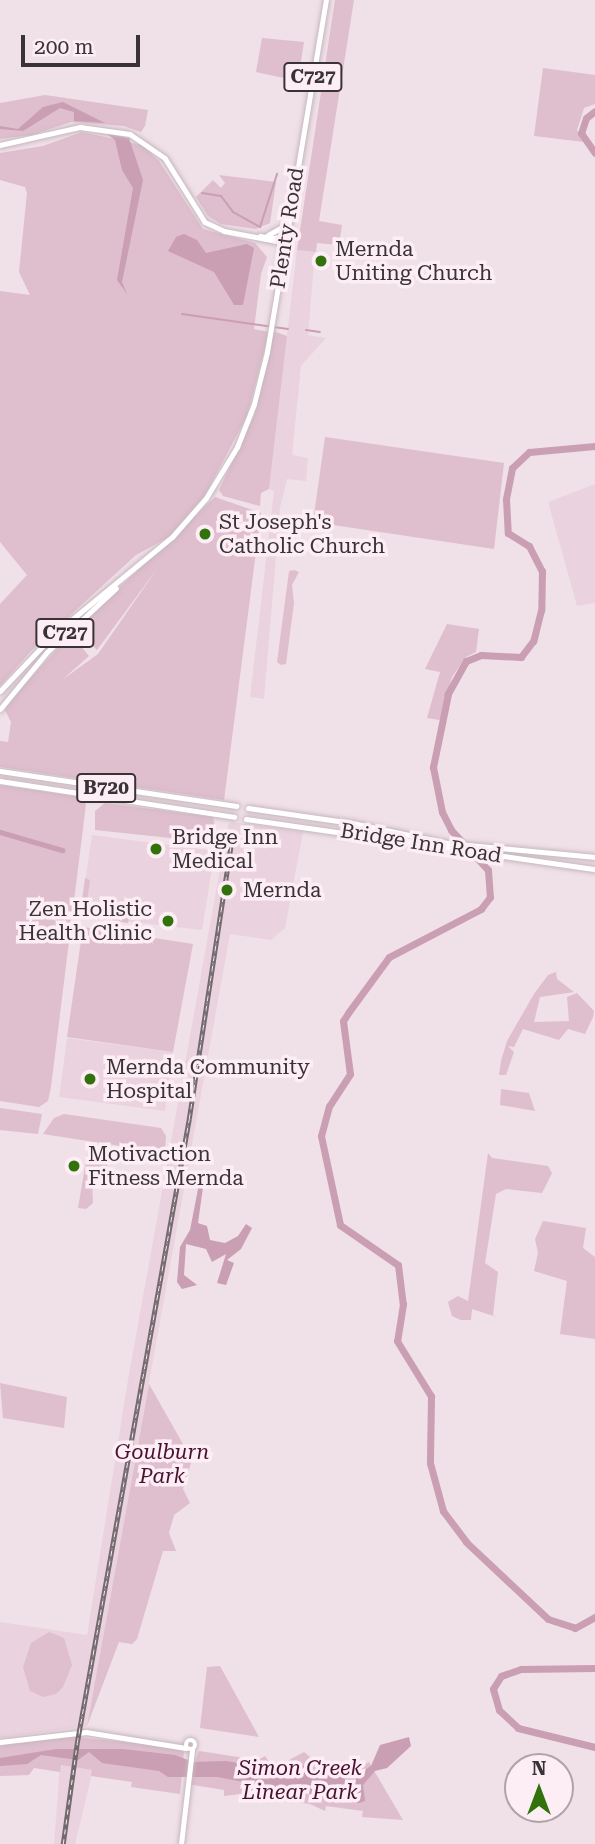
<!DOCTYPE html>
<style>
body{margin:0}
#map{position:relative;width:595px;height:1844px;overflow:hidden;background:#f0e0e7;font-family:"Roboto Serif",serif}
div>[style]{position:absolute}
.built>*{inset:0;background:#ead3de}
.green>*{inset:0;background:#dfbece}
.water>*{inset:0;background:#ca9eb3}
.stream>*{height:2px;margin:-1px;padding:0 1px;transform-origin:1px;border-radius:1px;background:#ca9eb3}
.canal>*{height:4.5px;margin:-2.25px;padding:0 2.25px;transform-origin:2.25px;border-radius:2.25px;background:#ca9eb3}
.river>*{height:7px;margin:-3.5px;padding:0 3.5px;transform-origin:3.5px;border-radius:3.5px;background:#ca9eb3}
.roads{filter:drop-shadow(0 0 2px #c6b7be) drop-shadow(0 0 2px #c6b7be)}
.secondary>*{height:4.5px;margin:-2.25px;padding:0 2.25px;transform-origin:2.25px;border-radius:2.25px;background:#fff}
.secondary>.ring{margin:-2.25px;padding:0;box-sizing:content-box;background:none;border:4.5px solid #fff;border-radius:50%}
.primary>*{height:5px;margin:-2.5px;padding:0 2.5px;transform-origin:2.5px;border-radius:2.5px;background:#fff}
.rail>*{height:4.5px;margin-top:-2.25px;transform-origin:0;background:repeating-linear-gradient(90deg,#fdedf4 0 5px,#736a6e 0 10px);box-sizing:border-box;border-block:2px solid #736a6e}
.dots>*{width:19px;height:19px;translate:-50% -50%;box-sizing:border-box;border:4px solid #fdedf4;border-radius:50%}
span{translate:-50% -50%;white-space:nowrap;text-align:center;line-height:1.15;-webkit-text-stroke:7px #fdedf4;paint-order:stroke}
.shield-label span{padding:2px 5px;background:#fdedf4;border:2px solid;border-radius:5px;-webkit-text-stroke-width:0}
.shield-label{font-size:19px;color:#393336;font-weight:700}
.street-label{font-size:21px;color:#393336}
.poi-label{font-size:21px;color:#393336}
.left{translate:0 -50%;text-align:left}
.right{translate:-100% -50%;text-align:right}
.park-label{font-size:21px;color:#471232;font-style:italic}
.north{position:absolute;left:504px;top:1753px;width:70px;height:70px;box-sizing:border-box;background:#fdedf4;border:2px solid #afa3a8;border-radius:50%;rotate:0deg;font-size:19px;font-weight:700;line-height:28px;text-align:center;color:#393336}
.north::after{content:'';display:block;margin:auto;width:24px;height:32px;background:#31720d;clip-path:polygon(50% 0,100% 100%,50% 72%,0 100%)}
.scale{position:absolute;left:21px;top:35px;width:119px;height:32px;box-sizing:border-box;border:4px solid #393336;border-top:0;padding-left:9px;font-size:21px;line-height:24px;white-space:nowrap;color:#393336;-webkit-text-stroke:5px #fdedf4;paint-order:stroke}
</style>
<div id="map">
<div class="built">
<i style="clip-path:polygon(297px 250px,315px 252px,308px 335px,326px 338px,301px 366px,292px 455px,308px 458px,306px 481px,287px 479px,280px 508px,264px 699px,250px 697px,274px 491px,269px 489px)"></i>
<i style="clip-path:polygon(595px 484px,595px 603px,577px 606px,548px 502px)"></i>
<i style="clip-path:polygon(232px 822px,303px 832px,285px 928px,271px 940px,230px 934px,87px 1726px,0 1738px,0 1622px,87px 1635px,128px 1380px,228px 825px)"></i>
<i style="clip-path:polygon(92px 835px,215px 851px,202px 930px,80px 916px)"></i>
<i style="clip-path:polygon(67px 1038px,173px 1052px,165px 1111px,59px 1097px)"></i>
<i style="clip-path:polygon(60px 1765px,93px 1770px,75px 1844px,54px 1844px)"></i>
</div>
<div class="green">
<i style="clip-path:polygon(335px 0,354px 0,319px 221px,342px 225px,339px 245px,317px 243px,316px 252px,297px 250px)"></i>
<i style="clip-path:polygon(262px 38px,304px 42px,298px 81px,256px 72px)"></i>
<i style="clip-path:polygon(543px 68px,595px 75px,595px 104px,584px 108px,577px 130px,584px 142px,534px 136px)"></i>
<i style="clip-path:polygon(45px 95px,148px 110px,145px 126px,141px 132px,124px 126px,71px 122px,32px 135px,0 139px,0 103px)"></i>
<i style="clip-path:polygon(82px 132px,142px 145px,159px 161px,203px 229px,255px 243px,267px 257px,261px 274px,254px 329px,269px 332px,247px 416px,205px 495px,169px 537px,136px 555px,30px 652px,0 686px,0 604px,27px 575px,0 542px,0 291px,30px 295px,19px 272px,27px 193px,25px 187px,0 180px,0 153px,43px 146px)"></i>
<i style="clip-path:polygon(219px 175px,276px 182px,270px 223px,256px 229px,221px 224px,208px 216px,196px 197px,213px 180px,221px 188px,225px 183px)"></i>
<i style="clip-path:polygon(273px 331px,287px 336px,269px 489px,261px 493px,260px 506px,223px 496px,219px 490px,254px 416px)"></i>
<i style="clip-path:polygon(325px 437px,504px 463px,494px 549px,313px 522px)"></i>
<i style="clip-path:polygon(215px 497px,261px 513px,224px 800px,0 767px,0 741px,8px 742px,11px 722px,5px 710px,16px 694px,71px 634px,89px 656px,62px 680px,98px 654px,157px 569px,97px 650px,76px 629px)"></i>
<i style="clip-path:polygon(294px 570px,299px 572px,292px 585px,294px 603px,286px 664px,281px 665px,277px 662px,289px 571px)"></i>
<i style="clip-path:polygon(447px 624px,479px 629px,476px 652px,466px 657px,452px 677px,440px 720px,427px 718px,440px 672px,425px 669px)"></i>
<i style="clip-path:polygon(0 785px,80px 797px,86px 804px,51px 1087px,48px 1101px,39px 1107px,0 1101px)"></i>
<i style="clip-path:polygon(105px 803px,213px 817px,218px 843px,95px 830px,95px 811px)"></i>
<i style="clip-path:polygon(85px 878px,90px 880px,87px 902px,131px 905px,128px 923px,80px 916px)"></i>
<i style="clip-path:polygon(83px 927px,193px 944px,173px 1052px,67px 1037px)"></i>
<i style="clip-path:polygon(556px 972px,557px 979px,574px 992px,540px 997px,534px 1022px,569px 1021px,567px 997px,577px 993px,594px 1011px,593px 1017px,585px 1034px,568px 1029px,559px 1040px,523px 1029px,514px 1047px,508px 1046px,514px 1052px,506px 1075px,499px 1075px,494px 1110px,501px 1061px,507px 1041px,534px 994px,548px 975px)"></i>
<i style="clip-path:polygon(501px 1089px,529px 1093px,535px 1111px,500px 1105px)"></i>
<i style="clip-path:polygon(0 1108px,42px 1114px,38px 1134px,0 1130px)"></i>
<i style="clip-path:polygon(64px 1114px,161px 1128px,166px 1136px,165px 1153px,43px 1134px,54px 1118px)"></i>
<i style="clip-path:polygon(88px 1149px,109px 1152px,107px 1167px,92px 1180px,93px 1203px,86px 1209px,78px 1208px)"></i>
<i style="clip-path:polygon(488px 1153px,492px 1158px,548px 1166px,552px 1173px,542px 1193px,506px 1189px,496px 1194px,485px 1263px,498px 1272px,493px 1315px,497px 1317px,472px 1309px,471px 1320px,461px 1320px,452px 1316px,448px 1302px,458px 1296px,468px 1301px)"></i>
<i style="clip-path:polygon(543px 1221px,586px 1228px,583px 1248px,595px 1257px,595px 1339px,560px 1334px,567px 1281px,534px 1271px,538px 1253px,535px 1239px)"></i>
<i style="clip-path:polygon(0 1383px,67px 1397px,64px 1428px,3px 1418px)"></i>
<i style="clip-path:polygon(149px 1384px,192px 1460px,183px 1489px,190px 1503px,174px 1515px,169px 1533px,176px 1551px,163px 1551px,137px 1639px,132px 1644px,119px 1642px,87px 1726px)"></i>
<i style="clip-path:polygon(49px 1632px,64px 1638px,72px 1665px,63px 1687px,56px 1694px,43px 1697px,30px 1691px,23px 1667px,31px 1643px)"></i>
<i style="clip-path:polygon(220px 1666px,259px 1737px,200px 1728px,207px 1667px)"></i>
<i style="clip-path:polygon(64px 1736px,176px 1747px,184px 1752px,180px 1794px,131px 1787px,132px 1782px,91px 1776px,92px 1770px,61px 1765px,60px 1772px,34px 1768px,29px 1775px,0 1776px,0 1746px)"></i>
<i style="clip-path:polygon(199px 1751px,258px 1760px,265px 1756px,270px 1763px,287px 1761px,304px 1752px,326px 1770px,341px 1762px,351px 1773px,369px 1762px,403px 1820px,362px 1817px,363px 1811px,326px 1806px,325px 1811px,310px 1804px,240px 1794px,224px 1796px,224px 1790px,187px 1784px)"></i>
</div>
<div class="water">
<i style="clip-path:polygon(63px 102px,105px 123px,74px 121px,74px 112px,60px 108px,23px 131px,0 129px,0 126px,18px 129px,43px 107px)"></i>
<i style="clip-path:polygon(107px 134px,129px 138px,143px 180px,122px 282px,127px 294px,117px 280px,133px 188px,122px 170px,115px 140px)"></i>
<i style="clip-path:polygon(184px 234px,197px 240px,206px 253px,247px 244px,254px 248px,243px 305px,234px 305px,214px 272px,168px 251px,176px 237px)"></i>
<i style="clip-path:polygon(194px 1174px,203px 1187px,198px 1223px,207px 1226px,210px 1240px,225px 1243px,238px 1236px,246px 1224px,252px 1228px,241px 1249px,227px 1260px,234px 1263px,226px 1285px,217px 1283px,226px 1254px,212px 1262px,206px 1249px,186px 1244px,184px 1275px,197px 1285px,182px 1289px,177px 1282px,180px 1247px,190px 1230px,198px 1189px)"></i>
<i style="clip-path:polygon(409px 1737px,411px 1746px,387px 1768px,375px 1771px,363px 1785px,365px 1801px,359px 1803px,217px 1777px,168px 1777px,159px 1771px,102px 1763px,89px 1752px,78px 1760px,41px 1755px,27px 1764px,0 1766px,0 1758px,56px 1749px,123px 1749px,175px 1755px,193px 1762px,226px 1761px,267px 1768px,300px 1763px,314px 1773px,353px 1777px,371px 1766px,380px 1745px)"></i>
</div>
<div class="stream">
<i style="left:202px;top:193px;width:19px;rotate:9deg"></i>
<i style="left:221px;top:196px;width:20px;rotate:53deg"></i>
<i style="left:233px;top:212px;width:31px;rotate:29deg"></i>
<i style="left:260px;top:227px;width:56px;rotate:-72.2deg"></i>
<i style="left:182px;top:314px;width:107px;rotate:8.1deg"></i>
<i style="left:306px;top:330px;width:14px;rotate:8deg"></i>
</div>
<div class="canal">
<i style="left:0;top:832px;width:65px;rotate:16.2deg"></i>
</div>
<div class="river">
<i style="left:595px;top:111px;width:11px;rotate:142deg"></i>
<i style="left:586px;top:118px;width:16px;rotate:108deg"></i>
<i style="left:581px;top:133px;width:24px;rotate:55deg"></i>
<i style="left:595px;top:446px;width:66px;rotate:174.8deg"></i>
<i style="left:529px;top:452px;width:23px;rotate:137deg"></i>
<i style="left:512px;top:468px;width:32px;rotate:101deg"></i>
<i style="left:506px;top:499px;width:34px;rotate:87deg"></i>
<i style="left:508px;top:533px;width:25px;rotate:32deg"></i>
<i style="left:529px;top:546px;width:28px;rotate:63deg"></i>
<i style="left:542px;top:571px;width:39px;rotate:91deg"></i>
<i style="left:541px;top:610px;width:32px;rotate:104deg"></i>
<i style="left:533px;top:641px;width:20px;rotate:127deg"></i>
<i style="left:521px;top:657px;width:40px;rotate:-177.1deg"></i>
<i style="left:481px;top:655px;width:16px;rotate:158deg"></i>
<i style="left:466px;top:661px;width:38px;rotate:119deg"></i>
<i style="left:448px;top:694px;width:75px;rotate:101.6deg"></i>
<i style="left:433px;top:767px;width:46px;rotate:78.7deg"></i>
<i style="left:442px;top:812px;width:20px;rotate:63deg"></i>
<i style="left:451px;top:830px;width:54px;rotate:47.2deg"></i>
<i style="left:488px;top:870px;width:27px;rotate:86deg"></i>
<i style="left:490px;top:897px;width:15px;rotate:127deg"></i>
<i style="left:481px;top:909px;width:104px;rotate:152.4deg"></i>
<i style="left:389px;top:957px;width:69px;rotate:126.2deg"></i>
<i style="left:348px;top:1013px;width:9px;rotate:122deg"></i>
<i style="left:343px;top:1021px;width:53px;rotate:82.5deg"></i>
<i style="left:350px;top:1074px;width:38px;rotate:123deg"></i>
<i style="left:329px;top:1106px;width:31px;rotate:105deg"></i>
<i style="left:321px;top:1136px;width:91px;rotate:77.9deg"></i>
<i style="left:340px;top:1225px;width:70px;rotate:34.6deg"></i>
<i style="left:398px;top:1265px;width:39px;rotate:83deg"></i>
<i style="left:403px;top:1304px;width:37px;rotate:99deg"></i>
<i style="left:397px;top:1341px;width:65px;rotate:58.3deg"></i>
<i style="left:431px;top:1396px;width:67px;rotate:90.9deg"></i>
<i style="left:430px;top:1463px;width:50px;rotate:74.8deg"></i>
<i style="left:443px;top:1511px;width:39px;rotate:53deg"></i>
<i style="left:466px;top:1542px;width:112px;rotate:43.2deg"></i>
<i style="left:548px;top:1619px;width:28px;rotate:18deg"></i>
<i style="left:575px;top:1628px;width:23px;rotate:-29deg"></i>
<i style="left:595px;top:1668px;width:74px;rotate:179.2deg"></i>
<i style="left:521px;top:1669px;width:21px;rotate:161deg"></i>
<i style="left:501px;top:1676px;width:15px;rotate:122deg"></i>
<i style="left:493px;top:1689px;width:22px;rotate:74deg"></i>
<i style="left:499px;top:1710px;width:26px;rotate:43deg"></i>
<i style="left:518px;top:1728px;width:79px;rotate:13.9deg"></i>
</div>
<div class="roads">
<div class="secondary">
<i style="left:0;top:145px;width:82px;rotate:-12.7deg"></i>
<i style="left:80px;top:127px;width:50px;rotate:8deg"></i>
<i style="left:130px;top:134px;width:42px;rotate:34.4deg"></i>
<i style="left:165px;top:158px;width:75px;rotate:58deg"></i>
<i style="left:205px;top:222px;width:21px;rotate:25deg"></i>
<i style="left:224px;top:231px;width:59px;rotate:10.7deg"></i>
<i style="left:268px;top:235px;width:18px;rotate:-29deg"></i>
<i style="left:260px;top:236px;width:22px;rotate:8deg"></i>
<i class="ring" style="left:186px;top:1740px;width:5.5px;height:5.5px"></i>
<i style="left:0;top:1742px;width:87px;rotate:-6.6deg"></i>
<i style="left:86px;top:1732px;width:101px;rotate:9.1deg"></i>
<i style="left:181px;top:1844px;width:95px;rotate:-83.3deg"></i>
</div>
<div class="primary">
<i style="left:278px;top:271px;width:64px;rotate:-81deg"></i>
<i style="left:0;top:691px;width:77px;rotate:-46.6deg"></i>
<i style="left:53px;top:635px;width:154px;rotate:-39.5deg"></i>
<i style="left:172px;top:537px;width:52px;rotate:-48.9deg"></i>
<i style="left:206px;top:498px;width:60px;rotate:-58.7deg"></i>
<i style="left:237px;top:447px;width:46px;rotate:-68.4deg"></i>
<i style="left:254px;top:404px;width:54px;rotate:-76deg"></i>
<i style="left:267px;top:352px;width:357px;rotate:-80.5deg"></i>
<i style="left:0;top:709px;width:74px;rotate:-50.5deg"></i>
<i style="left:47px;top:652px;width:94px;rotate:-42.8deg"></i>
<i style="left:0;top:771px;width:239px;rotate:8.4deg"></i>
<i style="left:0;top:781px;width:237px;rotate:8.7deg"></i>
<i style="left:248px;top:808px;width:105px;rotate:8.2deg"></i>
<i style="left:352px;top:823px;width:97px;rotate:11.9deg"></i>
<i style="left:447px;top:843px;width:149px;rotate:5.4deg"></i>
<i style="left:246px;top:819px;width:353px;rotate:8.2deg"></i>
</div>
</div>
<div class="rail">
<i style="left:63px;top:1844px;width:102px;rotate:-82.1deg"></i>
<i style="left:77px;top:1743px;width:634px;rotate:-79.82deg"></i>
<i style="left:189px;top:1119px;width:289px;rotate:-81.3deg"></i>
</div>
<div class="dots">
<i style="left:321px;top:261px;background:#31720d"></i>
<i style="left:205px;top:534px;background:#31720d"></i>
<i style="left:156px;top:849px;background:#31720d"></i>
<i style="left:227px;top:890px;background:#31720d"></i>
<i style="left:168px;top:921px;background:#31720d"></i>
<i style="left:90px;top:1079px;background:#31720d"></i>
<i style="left:74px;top:1166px;background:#31720d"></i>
</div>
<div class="shield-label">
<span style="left:313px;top:77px">C727</span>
<span style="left:65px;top:633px">C727</span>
<span style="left:106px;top:788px">B720</span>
</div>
<div class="street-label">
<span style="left:287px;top:228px;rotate:-81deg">Plenty Road</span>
<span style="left:421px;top:843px;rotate:9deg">Bridge Inn Road</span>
</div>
<div class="poi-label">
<span class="left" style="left:335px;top:261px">Mernda<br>Uniting Church</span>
<span class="left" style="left:219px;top:534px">St Joseph's<br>Catholic Church</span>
<span class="left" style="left:172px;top:849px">Bridge Inn<br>Medical</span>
<span class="left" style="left:243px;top:890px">Mernda</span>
<span class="right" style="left:152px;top:921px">Zen Holistic<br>Health Clinic</span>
<span class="left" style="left:106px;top:1079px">Mernda Community<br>Hospital</span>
<span class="left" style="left:88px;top:1166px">Motivaction<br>Fitness Mernda</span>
</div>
<div class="park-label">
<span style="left:162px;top:1464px">Goulburn<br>Park</span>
<span style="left:300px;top:1780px">Simon Creek<br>Linear Park</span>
</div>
<div class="north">N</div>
<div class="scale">200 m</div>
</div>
